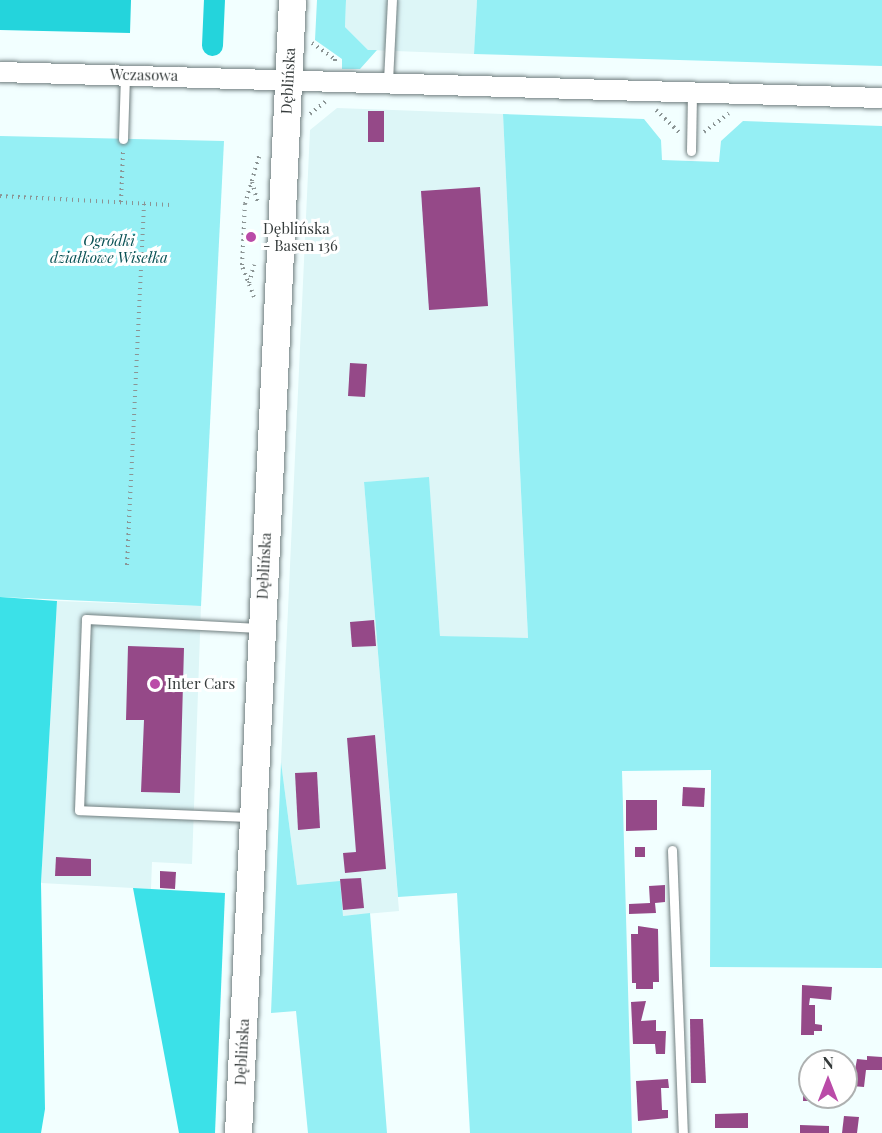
<!DOCTYPE html>
<meta charset="utf-8">
<style>
body{margin:0}
#map{position:relative;width:882px;height:1133px;overflow:hidden;background:#f2ffff;font-family:"Playfair Display",serif}
div>[style]{position:absolute}
.built>*{inset:0;background:#ddf6f7}
.green>*{inset:0;background:#95eff4}
.forest>*{inset:0;background:#3be1e8}
.water>*{inset:0;background:#24d4dc}
.canal>*{height:21px;margin:-10.5px;padding:0 10.5px;transform-origin:10.5px;border-radius:10.5px;background:#24d4dc}
.building>*{inset:0;background:#954988}
.path>*{height:4px;margin-top:-2px;transform-origin:0;background:repeating-linear-gradient(90deg,#8b9494 0 1.5px,transparent 0 6px)}
.roads{filter:drop-shadow(0 0 2px #717f80) drop-shadow(0 0 2px #717f80)}
.lane>*{height:9px;margin:-4.5px;padding:0 4.5px;transform-origin:4.5px;border-radius:4.5px;background:#fff}
.street>*{height:20px;margin:-10px;padding:0 10px;transform-origin:10px;border-radius:10px;background:#fff}
.secondary>*{height:27px;margin:-13.5px;padding:0 13.5px;transform-origin:13.5px;border-radius:13.5px;background:#fff}
.dots>*{width:16px;height:16px;translate:-50% -50%;box-sizing:border-box;border:3px solid #fff;border-radius:50%}
span{translate:-50% -50%;white-space:nowrap;text-align:center;line-height:1.15;-webkit-text-stroke:6px #fff;paint-order:stroke}
.street-label{font-size:15px;color:#353b3b}
.poi-label{font-size:15px;color:#353b3b}
.left{translate:0 -50%;text-align:left}
.park-label{font-size:15px;color:#095154;font-style:italic}
.north{position:absolute;left:798px;top:1049px;width:60px;height:60px;box-sizing:border-box;background:#fff;border:2px solid #aeb1b1;border-radius:50%;rotate:0deg;font-size:16px;font-weight:700;line-height:24px;text-align:center;color:#353b3b}
.north::after{content:'';display:block;margin:auto;width:21px;height:27px;background:#ba4ba8;clip-path:polygon(50% 0,100% 100%,50% 72%,0 100%)}
</style>
<div id="map">
<div class="built">
<i style="clip-path:polygon(346px 0,477px 0,474px 54px,368px 50px,345px 27px)"></i>
<i style="clip-path:polygon(337px 108px,503px 114px,528px 639px,440px 636px,428px 478px,364px 482px,399px 911px,343px 916px,297px 885px,281px 762px,310px 130px)"></i>
<i style="clip-path:polygon(57px 601px,201px 606px,192px 864px,152px 862px,151px 889px,41px 883px)"></i>
</div>
<div class="green">
<i style="clip-path:polygon(317px 0,346px 0,345px 27px,368px 50px,377px 50px,360px 69px,342px 69px,342px 59px,315px 40px)"></i>
<i style="clip-path:polygon(477px 0,882px 0,882px 66px,474px 54px)"></i>
<i style="clip-path:polygon(503px 114px,644px 119px,661px 140px,662px 160px,719px 162px,721px 141px,743px 121px,882px 126px,882px 968px,710px 967px,711px 770px,622px 771px,632px 1133px,470px 1133px,457px 893px,398px 897px,364px 482px,429px 477px,440px 636px,528px 638px)"></i>
<i style="clip-path:polygon(0 136px,224px 141px,201px 606px,0 597px)"></i>
<i style="clip-path:polygon(281px 762px,297px 885px,340px 881px,343px 916px,370px 913px,387px 1133px,308px 1133px,296px 1011px,271px 1013px)"></i>
</div>
<div class="forest">
<i style="clip-path:polygon(0 597px,57px 601px,41px 883px,45px 1109px,41px 1133px,0 1133px)"></i>
<i style="clip-path:polygon(133px 888px,225px 893px,215px 1133px,179px 1133px)"></i>
</div>
<div class="water">
<i style="clip-path:polygon(0 0,131px 0,130px 33px,0 30px)"></i>
</div>
<div class="canal">
<i style="left:212px;top:45px;width:45px;rotate:-87.5deg"></i>
</div>
<div class="building">
<i style="clip-path:polygon(368px 111px,384px 111px,384px 142px,368px 142px)"></i>
<i style="clip-path:polygon(480px 187px,488px 306px,429px 310px,421px 191px)"></i>
<i style="clip-path:polygon(350px 363px,367px 364px,365px 397px,348px 396px)"></i>
<i style="clip-path:polygon(374px 620px,376px 646px,352px 647px,350px 622px)"></i>
<i style="clip-path:polygon(128px 646px,184px 648px,180px 793px,141px 792px,144px 720px,126px 720px)"></i>
<i style="clip-path:polygon(375px 735px,386px 869px,345px 873px,343px 853px,356px 852px,347px 738px)"></i>
<i style="clip-path:polygon(317px 772px,320px 828px,298px 830px,295px 773px)"></i>
<i style="clip-path:polygon(683px 787px,705px 788px,704px 807px,682px 806px)"></i>
<i style="clip-path:polygon(626px 800px,657px 800px,657px 830px,626px 831px)"></i>
<i style="clip-path:polygon(635px 847px,645px 847px,645px 857px,635px 857px)"></i>
<i style="clip-path:polygon(56px 857px,91px 859px,91px 876px,55px 876px)"></i>
<i style="clip-path:polygon(160px 871px,176px 872px,175px 889px,160px 888px)"></i>
<i style="clip-path:polygon(361px 878px,364px 908px,343px 910px,340px 879px)"></i>
<i style="clip-path:polygon(665px 885px,665px 902px,655px 903px,656px 913px,629px 914px,629px 904px,650px 903px,649px 886px)"></i>
<i style="clip-path:polygon(638px 926px,658px 929px,659px 982px,653px 982px,653px 989px,636px 989px,636px 983px,632px 983px,631px 934px,638px 934px)"></i>
<i style="clip-path:polygon(802px 985px,832px 987px,831px 1000px,810px 998px,809px 1005px,815px 1005px,815px 1024px,822px 1025px,822px 1031px,814px 1031px,814px 1035px,801px 1035px)"></i>
<i style="clip-path:polygon(646px 1001px,641px 1021px,656px 1020px,656px 1031px,666px 1031px,665px 1054px,656px 1054px,655px 1044px,633px 1044px,631px 1002px)"></i>
<i style="clip-path:polygon(690px 1019px,703px 1019px,706px 1083px,691px 1083px)"></i>
<i style="clip-path:polygon(867px 1056px,882px 1057px,882px 1070px,866px 1070px,864px 1087px,852px 1086px,857px 1059px,867px 1060px)"></i>
<i style="clip-path:polygon(804px 1072px,810px 1072px,810px 1097px,816px 1097px,816px 1101px,803px 1101px)"></i>
<i style="clip-path:polygon(668px 1079px,669px 1088px,661px 1088px,662px 1110px,668px 1110px,668px 1118px,638px 1121px,636px 1081px)"></i>
<i style="clip-path:polygon(748px 1113px,748px 1128px,715px 1128px,715px 1114px)"></i>
<i style="clip-path:polygon(844px 1116px,859px 1117px,857px 1133px,842px 1133px)"></i>
<i style="clip-path:polygon(800px 1125px,829px 1126px,829px 1133px,800px 1133px)"></i>
</div>
<div class="path">
<i style="left:312px;top:43px;width:28px;rotate:35deg"></i>
<i style="left:335px;top:59px;width:6px;rotate:90deg"></i>
<i style="left:656px;top:110px;width:32px;rotate:44deg"></i>
<i style="left:310px;top:114px;width:22px;rotate:-39deg"></i>
<i style="left:704px;top:132px;width:31px;rotate:-37deg"></i>
<i style="left:252px;top:182px;width:22px;rotate:74deg"></i>
<i style="left:0;top:196px;width:171px;rotate:3deg"></i>
<i style="left:121px;top:202px;width:50px;rotate:-87.7deg"></i>
<i style="left:249px;top:283px;width:19px;rotate:-74deg"></i>
<i style="left:254px;top:297px;width:34px;rotate:-111deg"></i>
<i style="left:242px;top:265px;width:61px;rotate:-87.2deg"></i>
<i style="left:245px;top:204px;width:53px;rotate:-73.6deg"></i>
<i style="left:127px;top:565px;width:362px;rotate:-87.3deg"></i>
</div>
<div class="roads">
<div class="lane">
<i style="left:388px;top:81px;width:81px;rotate:-87.2deg"></i>
<i style="left:123px;top:139px;width:65px;rotate:-88.2deg"></i>
<i style="left:691px;top:151px;width:59px;rotate:-89deg"></i>
<i style="left:250px;top:817px;width:171px;rotate:-177.7deg"></i>
<i style="left:79px;top:810px;width:191px;rotate:-87.9deg"></i>
<i style="left:86px;top:619px;width:173px;rotate:3deg"></i>
<i style="left:672px;top:850px;width:283px;rotate:87.8deg"></i>
</div>
<div class="street">
<i style="left:0;top:72px;width:882px;rotate:1.69deg"></i>
</div>
<div class="secondary">
<i style="left:238px;top:1133px;width:1134px;rotate:-87.27deg"></i>
</div>
</div>
<div class="dots">
<i style="left:251px;top:237px;background:#ba4ba8"></i>
<i style="left:155px;top:684px;background:#ba4ba8"></i>
</div>
<div class="street-label">
<span style="left:144px;top:75px;rotate:1deg">Wczasowa</span>
<span style="left:288px;top:81px;rotate:-87deg">Dęblińska</span>
<span style="left:264px;top:566px;rotate:-87deg">Dęblińska</span>
<span style="left:242px;top:1052px;rotate:-87deg">Dęblińska</span>
</div>
<div class="poi-label">
<span class="left" style="left:263px;top:237px">Dęblińska<br>- Basen 136</span>
<span class="left" style="left:167px;top:684px">Inter Cars</span>
</div>
<div class="park-label">
<span style="left:109px;top:249px">Ogródki<br>działkowe Wisełka</span>
</div>
<div class="north">N</div>
</div>
